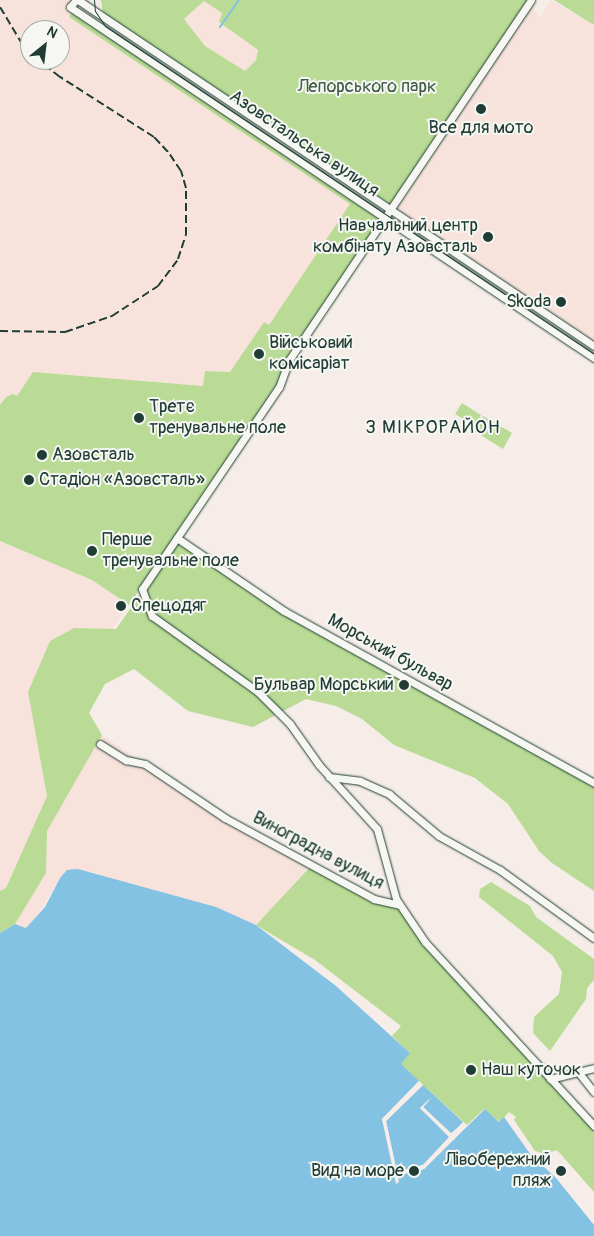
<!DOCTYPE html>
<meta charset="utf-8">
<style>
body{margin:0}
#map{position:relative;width:594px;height:1236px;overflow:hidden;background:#f6ede8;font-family:Pangolin,sans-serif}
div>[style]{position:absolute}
.built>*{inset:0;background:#f7e2dc}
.green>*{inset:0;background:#b9db95}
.water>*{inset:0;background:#83c2e3}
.pier>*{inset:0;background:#f6ede8}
.stream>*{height:2px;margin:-1px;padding:0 1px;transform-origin:1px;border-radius:1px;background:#83c2e3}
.roads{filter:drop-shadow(0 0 1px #1f3d34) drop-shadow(0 0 1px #1f3d34)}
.minor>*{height:7px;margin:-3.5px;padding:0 3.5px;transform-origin:3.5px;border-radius:3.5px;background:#f6f6f2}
.tram>*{height:1px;margin:-0.5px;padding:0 0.5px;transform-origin:0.5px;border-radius:0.5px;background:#1f3d34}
.rail>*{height:2px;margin-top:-1px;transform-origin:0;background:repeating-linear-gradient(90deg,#1f3d34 0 8px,transparent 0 12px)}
.dots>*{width:14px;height:14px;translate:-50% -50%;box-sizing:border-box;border:2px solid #f6f6f2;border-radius:50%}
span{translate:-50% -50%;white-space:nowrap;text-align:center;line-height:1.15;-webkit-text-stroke:4px #f6f6f2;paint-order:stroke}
.park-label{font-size:18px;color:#3e5d47}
.poi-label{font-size:18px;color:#1f3d34}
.right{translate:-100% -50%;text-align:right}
.left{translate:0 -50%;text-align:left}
.street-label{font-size:18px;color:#1f3d34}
.neighbourhood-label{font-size:19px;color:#1f3d34;letter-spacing:1px}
.north{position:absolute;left:20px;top:20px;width:50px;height:50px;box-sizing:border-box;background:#f6f6f2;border:1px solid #a0aca6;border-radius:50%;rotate:29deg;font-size:14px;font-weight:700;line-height:20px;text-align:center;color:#1f3d34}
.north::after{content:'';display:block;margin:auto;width:18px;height:22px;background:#1f3d34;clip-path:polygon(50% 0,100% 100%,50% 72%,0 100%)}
</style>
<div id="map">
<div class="built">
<i style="clip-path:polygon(evenodd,0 0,72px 0,66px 8px,72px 12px,69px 17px,350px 204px,269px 325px,264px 322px,230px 372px,204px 386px,33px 372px,17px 396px,6px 397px,0 405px,0 0,30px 30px,60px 30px,60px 60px,30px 60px,30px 30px)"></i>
<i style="clip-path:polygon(551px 0,594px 25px,594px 342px,394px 207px,530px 5px,540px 17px)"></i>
<i style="clip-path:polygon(204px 1px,222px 13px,219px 22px,258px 50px,256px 60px,245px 71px,205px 46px,184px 19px)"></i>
<i style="clip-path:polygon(0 541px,92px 580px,129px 605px,113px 629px,75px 628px,50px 641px,28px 692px,47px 796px,6px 888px,0 891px)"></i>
<i style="clip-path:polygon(102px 735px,225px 818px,312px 865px,256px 925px,216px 907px,114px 881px,93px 872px,60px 878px,35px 919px,26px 928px,15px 924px,46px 873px,47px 831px)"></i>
</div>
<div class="green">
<i style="clip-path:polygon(evenodd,101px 0,528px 0,391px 205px,103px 14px,101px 0,204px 1px,222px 13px,219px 22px,258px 50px,256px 60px,245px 71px,205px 46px,184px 19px,204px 1px)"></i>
<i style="clip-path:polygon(554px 0,594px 0,594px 25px,589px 22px)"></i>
<i style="clip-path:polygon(72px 12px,381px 218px,275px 387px,129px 605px,92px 580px,0 541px,0 405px,6px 397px,13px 394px,17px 396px,33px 372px,203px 386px,205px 371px,230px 372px,264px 322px,269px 325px,350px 204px,69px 17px)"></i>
<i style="clip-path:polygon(462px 403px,481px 415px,475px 426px,455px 414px)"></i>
<i style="clip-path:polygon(483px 416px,512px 433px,503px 449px,474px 431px)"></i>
<i style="clip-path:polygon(177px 542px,283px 613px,594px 786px,594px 891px,552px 863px,539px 851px,508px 804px,475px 778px,394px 745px,362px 719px,336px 706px,306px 699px,253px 727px,188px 711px,134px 669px,105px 684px,89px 713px,102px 735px,47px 831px,46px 873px,15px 924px,0 933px,0 891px,6px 888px,47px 796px,28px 692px,50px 641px,74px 628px,116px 629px)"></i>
<i style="clip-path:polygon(312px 865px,374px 899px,399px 905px,419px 934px,594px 1126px,594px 1192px,557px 1150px,545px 1154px,535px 1151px,514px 1120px,516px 1117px,509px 1112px,500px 1122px,484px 1109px,467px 1125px,400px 1064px,410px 1053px,392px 1036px,401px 1026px,315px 960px,256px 925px)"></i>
<i style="clip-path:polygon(491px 882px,530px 906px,536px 917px,594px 959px,594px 980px,587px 988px,586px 999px,550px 1051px,533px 1033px,534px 1017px,559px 994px,562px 972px,553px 956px,479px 897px,480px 889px)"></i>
</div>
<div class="water">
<i style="clip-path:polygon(78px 869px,216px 907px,256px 925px,336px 986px,410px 1053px,401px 1064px,419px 1081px,382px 1119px,399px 1182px,386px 1121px,423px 1085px,463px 1122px,451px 1134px,423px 1107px,432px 1098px,420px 1108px,450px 1137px,423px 1165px,404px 1170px,404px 1174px,424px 1169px,485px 1109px,499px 1122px,504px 1117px,531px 1155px,556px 1178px,594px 1225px,594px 1236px,0 1236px,0 933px,15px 924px,26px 928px,45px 907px,60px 878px,67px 870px)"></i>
</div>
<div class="pier">
<i style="clip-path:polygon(419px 1081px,423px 1085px,386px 1121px,399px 1182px,396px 1184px,382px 1119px)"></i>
<i style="clip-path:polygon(431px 1097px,423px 1107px,451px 1133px,465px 1123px,452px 1137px,467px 1125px,424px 1169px,404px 1174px,403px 1170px,423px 1165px,449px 1137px,420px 1108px)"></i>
</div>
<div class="stream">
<i style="left:220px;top:27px;width:33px;rotate:-55deg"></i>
</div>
<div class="roads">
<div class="minor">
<i style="left:76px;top:0;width:9px;rotate:131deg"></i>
<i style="left:70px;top:7px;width:631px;rotate:33.82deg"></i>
<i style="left:78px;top:0;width:621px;rotate:33.84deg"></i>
<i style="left:531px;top:0;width:434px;rotate:123.9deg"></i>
<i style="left:289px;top:360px;width:29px;rotate:110deg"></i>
<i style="left:279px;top:387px;width:244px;rotate:124.1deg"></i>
<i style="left:142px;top:589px;width:29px;rotate:70deg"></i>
<i style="left:152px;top:616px;width:130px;rotate:35.6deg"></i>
<i style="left:258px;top:692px;width:45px;rotate:45deg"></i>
<i style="left:290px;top:724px;width:50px;rotate:54.7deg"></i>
<i style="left:319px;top:765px;width:86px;rotate:47.8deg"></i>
<i style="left:377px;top:829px;width:73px;rotate:74.8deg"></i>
<i style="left:396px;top:899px;width:52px;rotate:56deg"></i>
<i style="left:425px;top:942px;width:250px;rotate:47.4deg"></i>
<i style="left:177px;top:538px;width:130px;rotate:34.3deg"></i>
<i style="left:284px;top:611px;width:355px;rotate:29deg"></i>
<i style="left:100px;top:744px;width:31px;rotate:32deg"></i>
<i style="left:126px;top:760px;width:19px;rotate:12deg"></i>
<i style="left:145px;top:764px;width:97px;rotate:34deg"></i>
<i style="left:225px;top:818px;width:170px;rotate:28.5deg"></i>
<i style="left:374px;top:899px;width:26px;rotate:13deg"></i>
<i style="left:329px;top:777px;width:31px;rotate:7deg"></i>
<i style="left:360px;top:781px;width:32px;rotate:24deg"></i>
<i style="left:389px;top:794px;width:65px;rotate:40deg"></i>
<i style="left:439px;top:836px;width:70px;rotate:29.1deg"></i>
<i style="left:500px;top:870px;width:116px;rotate:35.9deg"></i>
<i style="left:579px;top:1073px;width:24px;rotate:52deg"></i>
<i style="left:550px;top:1079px;width:45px;rotate:-14deg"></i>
</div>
</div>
<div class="tram">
<i style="left:94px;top:0;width:11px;rotate:85deg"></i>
<i style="left:95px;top:11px;width:18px;rotate:56deg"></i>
<i style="left:105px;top:26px;width:589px;rotate:33.85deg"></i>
</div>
<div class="rail">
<i style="left:0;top:7px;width:58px;rotate:59deg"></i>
<i style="left:0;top:331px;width:65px;rotate:0.9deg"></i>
<i style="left:65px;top:332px;width:50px;rotate:-18.8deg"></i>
<i style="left:112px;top:316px;width:55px;rotate:-33.1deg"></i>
<i style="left:158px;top:286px;width:34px;rotate:-53deg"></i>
<i style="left:178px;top:259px;width:25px;rotate:-72deg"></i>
<i style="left:186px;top:235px;width:47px;rotate:-90deg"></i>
<i style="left:186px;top:188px;width:18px;rotate:-106deg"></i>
<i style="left:181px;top:171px;width:23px;rotate:-124deg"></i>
<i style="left:168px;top:152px;width:21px;rotate:-133deg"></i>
<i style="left:154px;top:137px;width:112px;rotate:-147.4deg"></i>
<i style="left:60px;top:77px;width:28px;rotate:-142deg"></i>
</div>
<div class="dots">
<i style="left:481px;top:109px;background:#1f3d34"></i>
<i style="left:488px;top:237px;background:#1f3d34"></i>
<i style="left:561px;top:302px;background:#1f3d34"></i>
<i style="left:259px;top:354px;background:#1f3d34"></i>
<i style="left:139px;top:418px;background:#1f3d34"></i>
<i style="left:42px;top:455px;background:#1f3d34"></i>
<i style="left:29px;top:480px;background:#1f3d34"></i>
<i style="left:92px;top:551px;background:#1f3d34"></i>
<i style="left:121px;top:606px;background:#1f3d34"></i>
<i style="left:404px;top:685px;background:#1f3d34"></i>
<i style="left:471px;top:1070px;background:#1f3d34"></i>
<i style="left:414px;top:1171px;background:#1f3d34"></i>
<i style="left:561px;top:1171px;background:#1f3d34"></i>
</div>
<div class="park-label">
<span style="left:367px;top:87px">Лепорського парк</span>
</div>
<div class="poi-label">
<span style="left:481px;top:128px">Все для мото</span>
<span class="right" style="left:478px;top:237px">Навчальний центр<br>комбінату Азовсталь</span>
<span class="right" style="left:551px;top:302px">Skoda</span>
<span class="left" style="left:269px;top:354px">Військовий<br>комісаріат</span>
<span class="left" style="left:149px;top:418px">Третє<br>тренувальне поле</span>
<span class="left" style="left:52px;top:455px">Азовсталь</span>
<span class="left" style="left:39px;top:480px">Стадіон «Азовсталь»</span>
<span class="left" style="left:102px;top:551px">Перше<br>тренувальне поле</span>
<span class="left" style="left:131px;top:606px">Спецодяг</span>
<span class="right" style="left:394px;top:685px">Бульвар Морський</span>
<span class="left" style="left:481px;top:1070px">Наш куточок</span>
<span class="right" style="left:551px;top:1171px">Лівобережний<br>пляж</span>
<span class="right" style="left:404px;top:1171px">Вид на море</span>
</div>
<div class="street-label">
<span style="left:304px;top:144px;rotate:34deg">Азовстальська вулиця</span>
<span style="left:390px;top:653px;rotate:29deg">Морський бульвар</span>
<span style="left:318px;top:851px;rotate:28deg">Виноградна вулиця</span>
</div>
<div class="neighbourhood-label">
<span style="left:433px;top:428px">3 МІКРОРАЙОН</span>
</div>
<div class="north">N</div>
</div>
